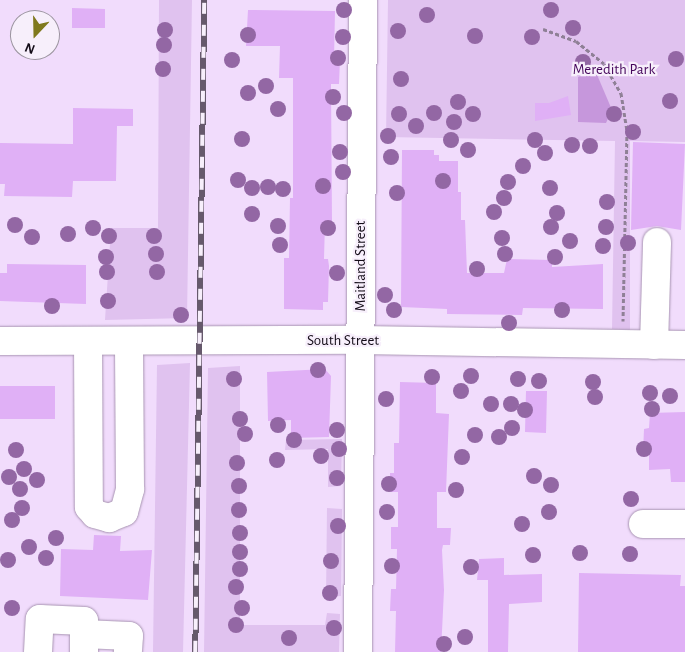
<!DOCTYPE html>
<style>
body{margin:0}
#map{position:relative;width:685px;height:652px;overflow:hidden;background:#f1dcfc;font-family:"Alegreya Sans",sans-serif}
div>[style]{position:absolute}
.green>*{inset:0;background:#e0c2ef}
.water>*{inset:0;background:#c697dc}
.building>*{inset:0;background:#e0b0f6}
.path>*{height:3px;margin-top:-1.5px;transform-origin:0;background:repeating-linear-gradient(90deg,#8f8096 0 4px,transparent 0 6.5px)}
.roads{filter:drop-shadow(0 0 1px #a894b2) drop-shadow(0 0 1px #a894b2)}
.minor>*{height:28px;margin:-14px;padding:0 14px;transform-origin:14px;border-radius:14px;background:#fff}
.rail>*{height:5.5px;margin-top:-2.75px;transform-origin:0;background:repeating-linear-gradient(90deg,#f7effb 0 11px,#66596c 0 22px);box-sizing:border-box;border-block:1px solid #66596c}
.trees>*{width:16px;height:16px;margin:-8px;border-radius:50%;background:#9367a4}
span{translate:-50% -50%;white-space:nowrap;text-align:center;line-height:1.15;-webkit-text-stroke:4.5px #f7effb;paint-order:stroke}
.park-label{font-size:15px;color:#46075c}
.street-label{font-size:15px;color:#140d18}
.north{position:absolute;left:10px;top:10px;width:50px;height:50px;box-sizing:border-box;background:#f7effb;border:1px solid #9c95a0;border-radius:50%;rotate:201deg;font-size:14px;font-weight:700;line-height:20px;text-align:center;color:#140d18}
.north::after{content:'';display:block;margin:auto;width:18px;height:22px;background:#80791e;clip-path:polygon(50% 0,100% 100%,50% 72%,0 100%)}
</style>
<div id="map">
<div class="green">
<i style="clip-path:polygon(159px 0,192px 0,187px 318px,105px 320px,111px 228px,158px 228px)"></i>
<i style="clip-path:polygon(388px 0,685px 0,685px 142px,630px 141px,630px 330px,612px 329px,615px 141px,386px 137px)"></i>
<i style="clip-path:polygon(190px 363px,183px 652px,153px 652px,157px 365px)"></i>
<i style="clip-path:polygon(240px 366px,240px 625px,325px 625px,327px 613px,340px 614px,339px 652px,204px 652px,208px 368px)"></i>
<i style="clip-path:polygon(342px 439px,341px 486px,328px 487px,328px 449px,285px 450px,286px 440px)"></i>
<i style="clip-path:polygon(327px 508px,342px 509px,341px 596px,326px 597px)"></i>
</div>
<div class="water">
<i style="clip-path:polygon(595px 70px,612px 110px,606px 123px,578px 122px,578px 77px)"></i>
</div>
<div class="building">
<i style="clip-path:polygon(72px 8px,105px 9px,105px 28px,72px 28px)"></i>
<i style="clip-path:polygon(248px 10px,335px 11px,334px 60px,340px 60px,339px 84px,331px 84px,332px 222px,325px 222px,324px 259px,328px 259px,329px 266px,328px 302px,323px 302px,323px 310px,284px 309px,284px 258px,289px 258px,290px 198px,293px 198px,293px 78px,279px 78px,280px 46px,246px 46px)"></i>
<i style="clip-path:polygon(568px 96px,571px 115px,535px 121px,535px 103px,549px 103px)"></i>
<i style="clip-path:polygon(73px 108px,133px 109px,133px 126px,117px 126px,116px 181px,73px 181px,72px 197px,4px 196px,5px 184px,0 184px,0 143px,73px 144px)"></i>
<i style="clip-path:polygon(633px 142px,685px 144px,681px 230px,657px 226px,631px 230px)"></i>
<i style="clip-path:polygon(402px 150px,434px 150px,434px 155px,439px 155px,439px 161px,458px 161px,458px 192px,461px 192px,461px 220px,465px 220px,467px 273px,504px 273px,507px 259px,552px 260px,552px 267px,603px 264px,603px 309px,523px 308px,522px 315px,447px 314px,447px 309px,401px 307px)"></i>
<i style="clip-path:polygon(7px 264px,86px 265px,86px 304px,0 301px,0 273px,7px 273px)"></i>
<i style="clip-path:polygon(325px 369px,331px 376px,329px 437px,291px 438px,291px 420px,268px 421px,267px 372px)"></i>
<i style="clip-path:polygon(400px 382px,436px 383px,436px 413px,449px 414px,446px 492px,437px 492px,437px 528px,451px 528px,450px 545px,443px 545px,442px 550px,444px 590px,441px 652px,395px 652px,396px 611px,390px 611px,391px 589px,396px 589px,397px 549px,391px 549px,391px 527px,398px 527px,398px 492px,390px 492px,390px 473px,394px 473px,394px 443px,399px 443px)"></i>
<i style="clip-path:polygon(0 386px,55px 386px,55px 419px,0 419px)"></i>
<i style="clip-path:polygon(526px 391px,547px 391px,546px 433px,525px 432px)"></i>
<i style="clip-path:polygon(685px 412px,685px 482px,671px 482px,670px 469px,649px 470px,649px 452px,643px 452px,644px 429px,649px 428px,650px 413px)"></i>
<i style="clip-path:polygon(94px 535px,121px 536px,120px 551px,152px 550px,148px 600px,60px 596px,61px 549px,93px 550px)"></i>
<i style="clip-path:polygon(504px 558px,504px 575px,542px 574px,542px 602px,509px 604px,508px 652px,488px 652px,488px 580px,477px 580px,479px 559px)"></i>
<i style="clip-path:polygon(579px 573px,681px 575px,680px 586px,685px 586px,685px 652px,578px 652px)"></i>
</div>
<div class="path">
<i style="left:543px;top:29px;width:35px;rotate:20deg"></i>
<i style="left:576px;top:41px;width:36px;rotate:39deg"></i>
<i style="left:604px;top:64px;width:34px;rotate:60deg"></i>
<i style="left:621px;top:93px;width:37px;rotate:81deg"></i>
<i style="left:627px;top:130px;width:191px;rotate:91.2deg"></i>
</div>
<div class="roads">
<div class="minor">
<i style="left:0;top:341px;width:360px;rotate:-0.2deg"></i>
<i style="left:360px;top:340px;width:325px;rotate:0.9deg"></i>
<i style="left:88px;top:341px;width:166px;rotate:89.7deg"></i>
<i style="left:89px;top:507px;width:9px;rotate:49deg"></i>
<i style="left:95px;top:514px;width:15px;rotate:16deg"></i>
<i style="left:109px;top:518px;width:16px;rotate:-22deg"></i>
<i style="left:124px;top:512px;width:24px;rotate:-75deg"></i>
<i style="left:130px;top:489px;width:148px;rotate:-90.4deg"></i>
<i style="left:654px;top:345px;width:103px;rotate:-88.3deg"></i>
<i style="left:643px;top:524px;width:42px"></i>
<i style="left:84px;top:634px;width:45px;rotate:2.5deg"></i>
<i style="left:129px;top:636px;width:16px;rotate:94deg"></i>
<i style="left:38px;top:652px;width:33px;rotate:-87deg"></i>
<i style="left:40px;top:619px;width:44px;rotate:2.6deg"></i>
<i style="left:84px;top:621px;width:31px;rotate:90deg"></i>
<i style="left:358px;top:652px;width:652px;rotate:-89.56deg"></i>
</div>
</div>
<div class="rail">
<i style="left:195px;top:652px;width:652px;rotate:-89.21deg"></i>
</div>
<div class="trees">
<i style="left:344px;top:10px"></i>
<i style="left:551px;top:10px"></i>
<i style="left:427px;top:15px"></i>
<i style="left:573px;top:28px"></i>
<i style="left:165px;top:30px"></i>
<i style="left:398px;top:31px"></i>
<i style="left:248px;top:35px"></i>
<i style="left:475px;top:36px"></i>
<i style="left:343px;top:37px"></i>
<i style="left:532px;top:37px"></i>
<i style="left:164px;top:45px"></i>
<i style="left:338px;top:58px"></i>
<i style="left:676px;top:59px"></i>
<i style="left:232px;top:60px"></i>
<i style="left:583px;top:62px"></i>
<i style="left:163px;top:69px"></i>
<i style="left:401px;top:79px"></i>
<i style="left:266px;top:86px"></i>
<i style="left:248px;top:93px"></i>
<i style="left:333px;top:97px"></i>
<i style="left:670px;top:101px"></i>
<i style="left:458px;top:102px"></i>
<i style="left:278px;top:109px"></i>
<i style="left:344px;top:113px"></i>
<i style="left:434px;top:113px"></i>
<i style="left:399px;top:114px"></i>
<i style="left:473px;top:114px"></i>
<i style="left:614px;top:114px"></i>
<i style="left:454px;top:122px"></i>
<i style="left:416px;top:126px"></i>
<i style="left:633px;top:132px"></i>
<i style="left:388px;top:136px"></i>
<i style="left:242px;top:139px"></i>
<i style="left:451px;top:140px"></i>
<i style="left:535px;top:140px"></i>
<i style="left:572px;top:145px"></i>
<i style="left:590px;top:146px"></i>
<i style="left:468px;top:150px"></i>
<i style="left:340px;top:152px"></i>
<i style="left:545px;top:153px"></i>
<i style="left:391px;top:157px"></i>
<i style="left:523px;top:166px"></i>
<i style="left:343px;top:172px"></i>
<i style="left:238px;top:180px"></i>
<i style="left:443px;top:181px"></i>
<i style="left:508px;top:182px"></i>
<i style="left:323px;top:186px"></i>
<i style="left:268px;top:187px"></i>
<i style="left:252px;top:188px"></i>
<i style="left:550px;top:188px"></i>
<i style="left:283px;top:189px"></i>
<i style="left:397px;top:193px"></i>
<i style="left:504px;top:198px"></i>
<i style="left:607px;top:202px"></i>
<i style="left:494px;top:212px"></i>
<i style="left:557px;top:213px"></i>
<i style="left:252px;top:214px"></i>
<i style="left:15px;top:225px"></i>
<i style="left:278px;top:226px"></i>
<i style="left:551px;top:227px"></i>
<i style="left:606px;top:227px"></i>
<i style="left:93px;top:228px"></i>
<i style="left:328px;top:228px"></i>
<i style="left:68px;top:234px"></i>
<i style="left:109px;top:236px"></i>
<i style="left:154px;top:236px"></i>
<i style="left:32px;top:237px"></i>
<i style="left:502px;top:238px"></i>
<i style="left:570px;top:241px"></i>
<i style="left:628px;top:243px"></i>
<i style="left:280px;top:245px"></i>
<i style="left:603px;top:246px"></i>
<i style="left:156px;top:254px"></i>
<i style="left:505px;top:254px"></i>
<i style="left:106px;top:257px"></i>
<i style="left:555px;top:257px"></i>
<i style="left:477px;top:269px"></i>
<i style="left:107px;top:272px"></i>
<i style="left:157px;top:272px"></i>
<i style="left:337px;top:273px"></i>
<i style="left:385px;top:295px"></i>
<i style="left:108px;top:301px"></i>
<i style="left:52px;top:306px"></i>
<i style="left:394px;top:310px"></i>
<i style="left:562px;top:310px"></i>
<i style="left:181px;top:315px"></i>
<i style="left:509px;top:323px"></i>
<i style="left:318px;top:370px"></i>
<i style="left:471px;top:376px"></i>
<i style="left:432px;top:377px"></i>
<i style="left:234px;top:379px"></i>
<i style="left:518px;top:379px"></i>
<i style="left:539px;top:381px"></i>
<i style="left:593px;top:382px"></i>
<i style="left:461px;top:391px"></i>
<i style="left:650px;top:393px"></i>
<i style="left:670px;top:396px"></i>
<i style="left:595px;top:397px"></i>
<i style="left:386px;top:399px"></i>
<i style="left:491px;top:404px"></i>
<i style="left:511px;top:404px"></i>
<i style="left:652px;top:409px"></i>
<i style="left:525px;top:410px"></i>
<i style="left:240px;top:419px"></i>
<i style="left:278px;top:425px"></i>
<i style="left:512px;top:428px"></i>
<i style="left:337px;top:430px"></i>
<i style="left:245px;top:434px"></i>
<i style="left:475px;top:435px"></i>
<i style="left:499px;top:437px"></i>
<i style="left:294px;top:440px"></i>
<i style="left:339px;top:449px"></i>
<i style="left:644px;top:449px"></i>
<i style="left:16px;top:450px"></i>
<i style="left:321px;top:456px"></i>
<i style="left:462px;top:457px"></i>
<i style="left:277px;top:460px"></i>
<i style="left:237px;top:463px"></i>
<i style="left:24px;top:469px"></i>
<i style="left:534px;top:476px"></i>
<i style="left:9px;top:477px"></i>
<i style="left:337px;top:478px"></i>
<i style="left:37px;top:480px"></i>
<i style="left:389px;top:484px"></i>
<i style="left:551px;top:485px"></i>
<i style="left:239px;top:486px"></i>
<i style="left:20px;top:489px"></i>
<i style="left:456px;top:490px"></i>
<i style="left:631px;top:499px"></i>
<i style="left:22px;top:508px"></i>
<i style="left:239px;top:510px"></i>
<i style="left:387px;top:512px"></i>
<i style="left:549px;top:512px"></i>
<i style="left:12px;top:520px"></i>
<i style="left:522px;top:524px"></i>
<i style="left:338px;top:526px"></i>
<i style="left:240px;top:533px"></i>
<i style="left:56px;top:538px"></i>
<i style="left:29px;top:547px"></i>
<i style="left:240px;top:552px"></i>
<i style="left:580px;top:553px"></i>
<i style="left:630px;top:554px"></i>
<i style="left:533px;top:555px"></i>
<i style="left:46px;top:558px"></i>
<i style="left:8px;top:560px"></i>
<i style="left:331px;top:561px"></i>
<i style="left:392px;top:566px"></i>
<i style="left:471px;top:567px"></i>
<i style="left:240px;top:569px"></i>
<i style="left:236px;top:587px"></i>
<i style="left:330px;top:593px"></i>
<i style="left:12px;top:608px"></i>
<i style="left:242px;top:608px"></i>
<i style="left:236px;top:625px"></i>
<i style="left:334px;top:628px"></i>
<i style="left:465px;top:637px"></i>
<i style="left:289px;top:638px"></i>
<i style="left:444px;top:644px"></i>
</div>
<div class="park-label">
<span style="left:614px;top:70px">Meredith Park</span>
</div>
<div class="street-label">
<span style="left:361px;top:266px;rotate:-90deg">Maitland Street</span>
<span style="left:343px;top:341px">South Street</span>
</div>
<div class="north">N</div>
</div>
